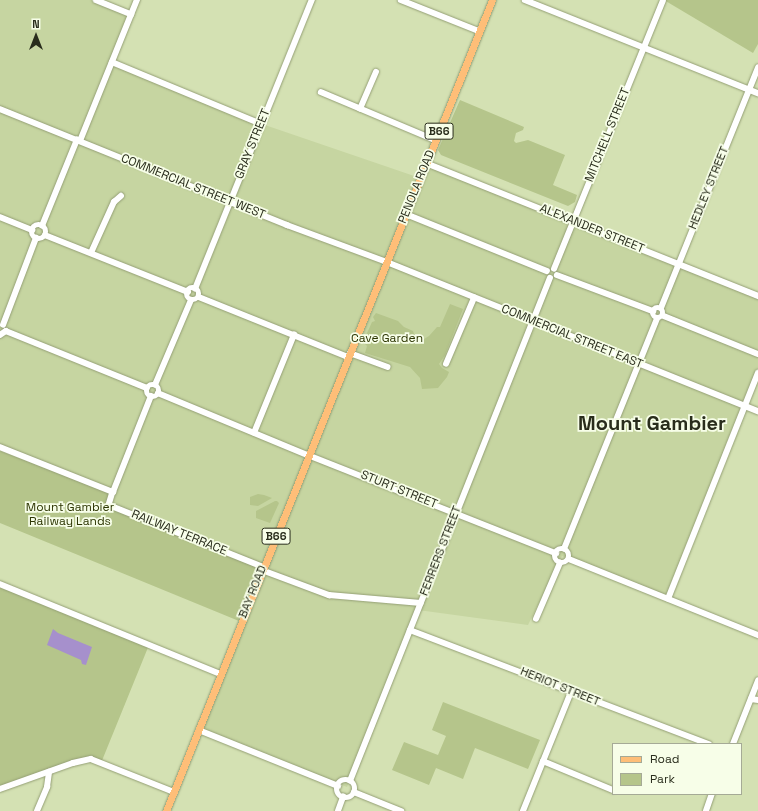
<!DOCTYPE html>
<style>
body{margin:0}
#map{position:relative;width:758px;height:811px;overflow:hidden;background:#d4e1b3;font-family:"Space Grotesk",sans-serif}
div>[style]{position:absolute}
.built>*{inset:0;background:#c6d5a1}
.green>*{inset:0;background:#b5c58b}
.water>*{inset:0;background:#a690cc}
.roads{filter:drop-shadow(0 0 1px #949f75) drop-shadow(0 0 1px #949f75)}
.minor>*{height:5.5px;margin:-2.75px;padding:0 2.75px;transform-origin:2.75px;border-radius:2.75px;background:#fff}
.minor>.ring{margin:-2.75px;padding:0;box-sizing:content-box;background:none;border:5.5px solid #fff;border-radius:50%}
.major>*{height:7px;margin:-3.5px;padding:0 3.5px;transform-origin:3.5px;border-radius:3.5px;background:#febe78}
span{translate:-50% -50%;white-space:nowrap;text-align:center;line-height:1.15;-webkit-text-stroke:3.5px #f7fee8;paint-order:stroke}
.shield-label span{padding:1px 3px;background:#f7fee8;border:1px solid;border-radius:3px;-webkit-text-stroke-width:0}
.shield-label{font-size:11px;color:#292d1c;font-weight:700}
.street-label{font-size:12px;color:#292d1c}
.park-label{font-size:12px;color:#2d3603}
.town-label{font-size:20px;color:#292d1c;font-weight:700}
.legend{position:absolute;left:612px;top:743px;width:130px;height:52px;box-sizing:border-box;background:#f7fee8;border:1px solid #a5aa96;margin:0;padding:5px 7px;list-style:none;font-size:12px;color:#292d1c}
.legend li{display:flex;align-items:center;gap:8px;height:20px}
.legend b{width:20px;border:1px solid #a5aa96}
.north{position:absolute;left:16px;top:16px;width:40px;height:40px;-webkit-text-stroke:3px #f7fee8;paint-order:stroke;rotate:0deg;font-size:11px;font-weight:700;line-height:16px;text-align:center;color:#292d1c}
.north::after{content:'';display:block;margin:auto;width:14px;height:18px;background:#292d1c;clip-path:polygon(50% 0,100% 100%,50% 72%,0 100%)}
</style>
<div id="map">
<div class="built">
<i style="clip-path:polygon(0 0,96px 0,131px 14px,112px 62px,262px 124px,420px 178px,426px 163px,758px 296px,758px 373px,668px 599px,562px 556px,528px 625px,418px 610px,347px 787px,199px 730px,263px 567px,106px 506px,111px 493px,0 450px)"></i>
</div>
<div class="green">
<i style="clip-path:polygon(664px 0,758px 0,758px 44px,753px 53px)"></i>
<i style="clip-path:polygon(460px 100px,524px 127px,523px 130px,516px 133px,514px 141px,516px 143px,528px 140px,565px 155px,553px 185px,577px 195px,575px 202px,568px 206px,441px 155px,438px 150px)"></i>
<i style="clip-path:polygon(450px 304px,463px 309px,445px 355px,439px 364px,442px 368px,449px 372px,447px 377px,438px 388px,422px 389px,420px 378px,410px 367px,365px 353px,367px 346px,363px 342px,372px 322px,375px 321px,373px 317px,376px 313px,398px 321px,404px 327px,413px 331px,417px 342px,419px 342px,429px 336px,437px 327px,440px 327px)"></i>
<i style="clip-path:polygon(0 451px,111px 493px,106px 506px,261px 568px,239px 621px,0 523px)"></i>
<i style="clip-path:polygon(258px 494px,264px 495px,272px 498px,258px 506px,250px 505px,250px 497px)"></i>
<i style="clip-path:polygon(275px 501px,277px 501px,279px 503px,270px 523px,256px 518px,256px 511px)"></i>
<i style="clip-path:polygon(0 584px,149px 645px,101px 763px,91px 759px,0 789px)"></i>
<i style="clip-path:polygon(443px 702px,540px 740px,528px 769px,475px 748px,463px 779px,436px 768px,429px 785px,392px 770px,404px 742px,438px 755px,446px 736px,432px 730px)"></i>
</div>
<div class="water">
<i style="clip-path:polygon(53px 629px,58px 633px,92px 647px,86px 665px,82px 664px,81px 660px,47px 645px)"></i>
</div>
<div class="roads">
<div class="minor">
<i style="left:96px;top:0;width:38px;rotate:22deg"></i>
<i style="left:401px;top:0;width:84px;rotate:21.7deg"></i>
<i style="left:525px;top:0;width:251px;rotate:21.8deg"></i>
<i style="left:112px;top:62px;width:162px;rotate:22.5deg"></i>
<i style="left:321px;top:92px;width:124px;rotate:22.8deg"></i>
<i style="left:0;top:109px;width:310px;rotate:22deg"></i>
<i style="left:287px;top:225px;width:107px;rotate:20.3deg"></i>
<i style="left:387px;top:262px;width:400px;rotate:21.9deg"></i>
<i style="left:360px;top:109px;width:40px;rotate:-66.6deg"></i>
<i style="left:80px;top:141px;width:152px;rotate:-68deg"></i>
<i style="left:426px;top:163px;width:358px;rotate:21.8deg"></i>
<i style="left:406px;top:214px;width:152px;rotate:22deg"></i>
<i style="left:0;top:217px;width:35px;rotate:22deg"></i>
<i class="ring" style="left:32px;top:225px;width:8.5px;height:8.5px"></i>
<i style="left:42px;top:226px;width:93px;rotate:-67.9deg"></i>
<i style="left:45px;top:235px;width:154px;rotate:21.7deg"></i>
<i style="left:91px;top:253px;width:56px;rotate:-65.7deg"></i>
<i style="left:114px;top:202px;width:9px;rotate:-41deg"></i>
<i style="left:554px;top:269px;width:289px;rotate:-67.9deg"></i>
<i style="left:557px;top:275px;width:103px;rotate:20.6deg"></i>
<i class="ring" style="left:187px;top:288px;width:6.5px;height:6.5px"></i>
<i style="left:195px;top:289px;width:312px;rotate:-68deg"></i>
<i style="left:199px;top:297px;width:161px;rotate:21.9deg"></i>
<i class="ring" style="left:652.5px;top:307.5px;width:5.5px;height:5.5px"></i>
<i style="left:661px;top:308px;width:259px;rotate:-68deg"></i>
<i style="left:664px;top:316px;width:101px;rotate:22deg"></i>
<i style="left:3px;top:325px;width:93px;rotate:-69.2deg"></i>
<i style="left:6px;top:331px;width:152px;rotate:22deg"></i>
<i style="left:0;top:335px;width:7px;rotate:-34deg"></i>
<i style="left:350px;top:353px;width:40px;rotate:20.2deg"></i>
<i style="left:446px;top:364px;width:72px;rotate:-67deg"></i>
<i class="ring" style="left:147px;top:385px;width:6.5px;height:6.5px"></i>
<i style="left:155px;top:385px;width:92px;rotate:-67deg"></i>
<i style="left:158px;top:393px;width:162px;rotate:22.5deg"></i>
<i style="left:308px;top:455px;width:267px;rotate:21.6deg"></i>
<i style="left:254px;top:433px;width:106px;rotate:-67.8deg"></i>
<i style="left:0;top:447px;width:122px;rotate:21.7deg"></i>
<i style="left:113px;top:492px;width:14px;rotate:107deg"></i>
<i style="left:109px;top:505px;width:166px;rotate:21.9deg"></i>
<i style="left:113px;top:492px;width:103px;rotate:-68.4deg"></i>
<i style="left:564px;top:549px;width:248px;rotate:-68deg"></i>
<i class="ring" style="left:555px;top:549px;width:8.5px;height:8.5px"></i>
<i style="left:569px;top:559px;width:204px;rotate:21.9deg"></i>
<i style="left:262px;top:570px;width:72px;rotate:20.5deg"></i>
<i style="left:329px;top:595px;width:92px;rotate:5deg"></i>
<i style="left:0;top:584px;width:239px;rotate:22.2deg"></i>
<i style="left:668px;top:599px;width:243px;rotate:-68.3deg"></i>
<i style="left:536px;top:619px;width:61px;rotate:-66.8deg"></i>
<i style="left:410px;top:630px;width:320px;rotate:20.9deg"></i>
<i style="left:751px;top:699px;width:7px;rotate:8deg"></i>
<i style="left:199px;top:730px;width:150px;rotate:21.9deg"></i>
<i style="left:733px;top:744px;width:68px;rotate:-68.4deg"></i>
<i style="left:543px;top:761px;width:76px;rotate:22.5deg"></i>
<i class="ring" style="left:337px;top:780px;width:12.5px;height:12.5px"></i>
<i style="left:350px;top:781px;width:541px;rotate:-68.32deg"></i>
<i style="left:0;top:789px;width:77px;rotate:-19.6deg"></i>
<i style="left:73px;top:763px;width:18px;rotate:-13deg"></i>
<i style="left:91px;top:759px;width:89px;rotate:21.7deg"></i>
<i style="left:354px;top:792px;width:51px;rotate:22deg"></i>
<i style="left:37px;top:811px;width:26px;rotate:-67deg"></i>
<i style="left:47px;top:787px;width:15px;rotate:-82deg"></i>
<i style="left:338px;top:811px;width:15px;rotate:-70deg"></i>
<i style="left:523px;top:811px;width:128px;rotate:-68deg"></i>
<i style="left:706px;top:811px;width:18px;rotate:-71deg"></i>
</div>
<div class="major">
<i style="left:166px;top:811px;width:874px;rotate:-68.1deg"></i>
</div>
</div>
<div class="shield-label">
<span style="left:439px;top:131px">B66</span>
<span style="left:276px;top:536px">B66</span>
</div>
<div class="street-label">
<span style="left:608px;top:135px;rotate:-68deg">MITCHELL STREET</span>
<span style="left:253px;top:144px;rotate:-68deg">GRAY STREET</span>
<span style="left:193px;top:187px;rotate:22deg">COMMERCIAL STREET WEST</span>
<span style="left:417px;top:187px;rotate:-68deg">PENOLA ROAD</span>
<span style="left:709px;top:188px;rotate:-68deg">HEDLEY STREET</span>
<span style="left:592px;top:229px;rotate:22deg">ALEXANDER STREET</span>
<span style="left:572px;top:337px;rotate:22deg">COMMERCIAL STREET EAST</span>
<span style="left:399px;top:490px;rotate:22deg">STURT STREET</span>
<span style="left:179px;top:533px;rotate:22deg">RAILWAY TERRACE</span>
<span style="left:441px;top:551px;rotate:-69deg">FERRERS STREET</span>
<span style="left:253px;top:592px;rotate:-68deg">BAY ROAD</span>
<span style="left:560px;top:687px;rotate:22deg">HERIOT STREET</span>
</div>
<div class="park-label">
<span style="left:387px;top:339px">Cave Garden</span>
<span style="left:70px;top:515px">Mount Gambier<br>Railway Lands</span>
</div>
<div class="town-label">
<span style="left:652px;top:423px">Mount Gambier</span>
</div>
<ul class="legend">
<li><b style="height:5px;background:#febe78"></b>Road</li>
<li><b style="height:11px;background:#b5c58b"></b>Park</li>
</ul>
<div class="north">N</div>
</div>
